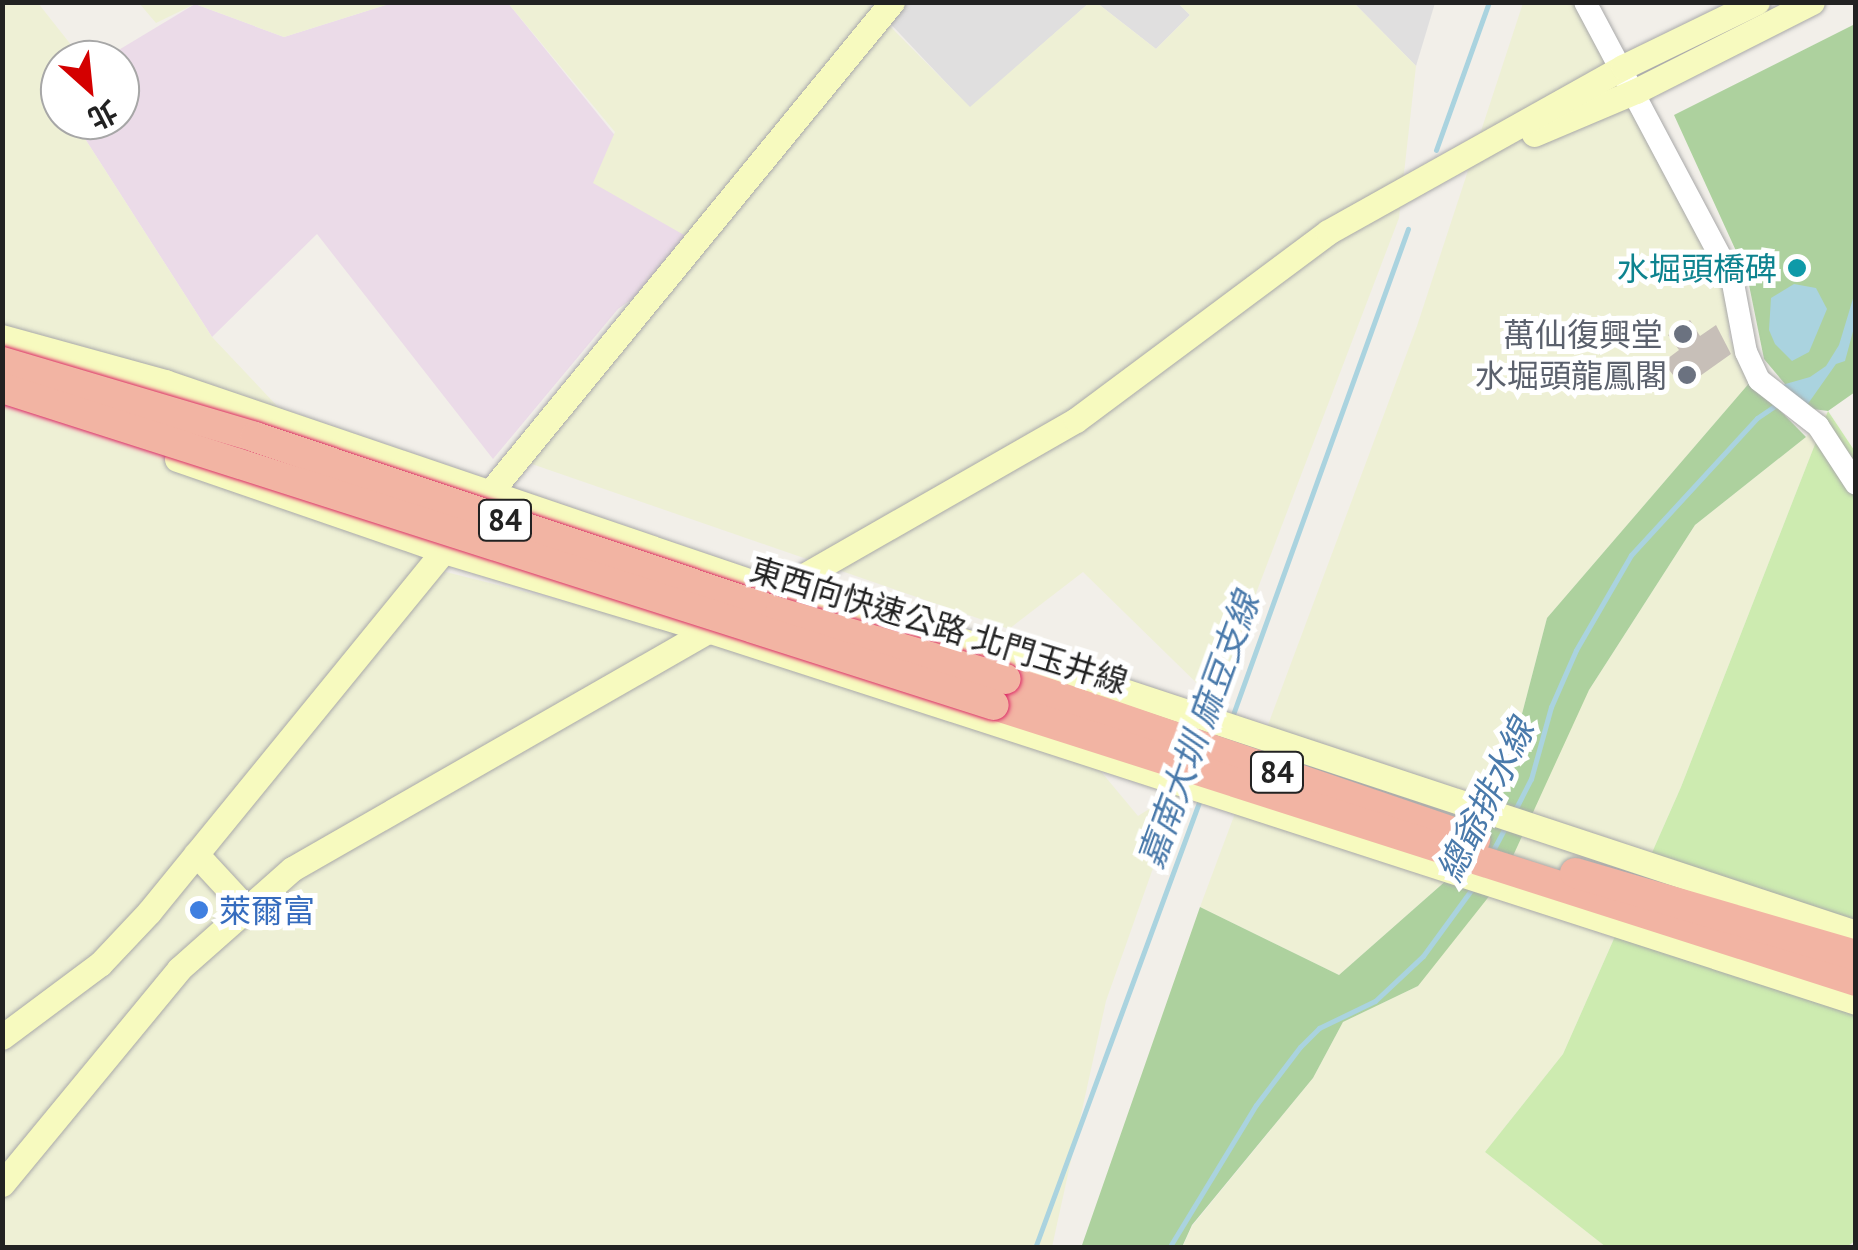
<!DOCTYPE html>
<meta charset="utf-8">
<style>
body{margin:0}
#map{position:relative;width:1858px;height:1250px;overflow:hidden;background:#f2efe9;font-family:"PT Sans","Noto Sans TC",sans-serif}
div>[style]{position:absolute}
.residential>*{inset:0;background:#e0dfdf}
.industrial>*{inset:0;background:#ebdbe8}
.farmland>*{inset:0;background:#eef0d5}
.grass>*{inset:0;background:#cdebb0}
.forest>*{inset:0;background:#add19e}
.water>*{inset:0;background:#aad3df}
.stream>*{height:5px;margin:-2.5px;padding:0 2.5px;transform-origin:2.5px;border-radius:2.5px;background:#aad3df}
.building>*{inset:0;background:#c7bfb8}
.roads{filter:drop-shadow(0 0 2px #a9a9a9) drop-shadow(0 0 2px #a9a9a9)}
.tertiary>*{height:22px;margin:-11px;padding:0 11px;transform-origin:11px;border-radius:11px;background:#fff}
.secondary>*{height:25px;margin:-12.5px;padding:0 12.5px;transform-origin:12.5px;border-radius:12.5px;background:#f7fabf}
.trunk>*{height:30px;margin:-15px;padding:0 15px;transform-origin:15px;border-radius:15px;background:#f2b4a3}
.bridges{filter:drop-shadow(0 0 2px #dc2a67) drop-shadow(0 0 2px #dc2a67)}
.trunk-bridge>*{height:30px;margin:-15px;padding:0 15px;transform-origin:15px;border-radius:15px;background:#f2b4a3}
.dots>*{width:28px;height:28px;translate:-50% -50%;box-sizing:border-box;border:5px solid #fff;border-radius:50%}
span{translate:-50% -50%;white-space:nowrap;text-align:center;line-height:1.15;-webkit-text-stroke:10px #fff;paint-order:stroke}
.shield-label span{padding:2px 8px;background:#fff;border:2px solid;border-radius:8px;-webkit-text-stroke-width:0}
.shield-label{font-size:30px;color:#222;font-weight:700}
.culture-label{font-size:32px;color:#0d838f}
.right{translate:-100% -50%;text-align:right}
.worship-label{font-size:32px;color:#5b616d}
.street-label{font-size:32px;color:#222}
.shop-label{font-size:32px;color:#366cbe}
.left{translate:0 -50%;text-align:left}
.water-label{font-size:35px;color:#4a7aab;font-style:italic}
.frame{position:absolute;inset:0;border:5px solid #222;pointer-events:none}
.north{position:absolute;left:40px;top:40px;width:100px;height:100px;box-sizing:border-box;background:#fff;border:2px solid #a7a7a7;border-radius:50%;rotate:153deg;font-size:28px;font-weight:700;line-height:40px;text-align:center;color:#222}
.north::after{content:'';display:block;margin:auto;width:35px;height:45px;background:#d40000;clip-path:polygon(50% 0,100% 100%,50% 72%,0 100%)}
</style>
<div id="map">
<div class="residential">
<i style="clip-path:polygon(898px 3px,1089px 3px,970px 108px,885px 18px)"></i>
<i style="clip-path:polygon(1097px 3px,1178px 3px,1190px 15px,1156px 49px)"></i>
<i style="clip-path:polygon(1354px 3px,1435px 3px,1416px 66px)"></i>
</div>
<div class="industrial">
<i style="clip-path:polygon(392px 3px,508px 3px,705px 247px,618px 309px,493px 459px,317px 234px,212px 337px,73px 120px,120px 120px,120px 60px,102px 60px,195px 4px,284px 37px)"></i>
</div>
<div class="farmland">
<i style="clip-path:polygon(2px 3px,38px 3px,83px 60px,60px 60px,60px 120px,73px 120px,212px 337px,430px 568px,960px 701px,1088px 756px,1138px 816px,1181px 789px,1106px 1001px,1052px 1247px,3px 1247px)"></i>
<i style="clip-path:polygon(139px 3px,392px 3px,284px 37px,195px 4px,156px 23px)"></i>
<i style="clip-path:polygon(508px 3px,867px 3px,970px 107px,1089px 3px,1097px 3px,1156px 49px,1190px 15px,1178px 3px,1354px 3px,1416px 66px,1399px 218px,1215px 701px,1083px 572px,1009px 629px,529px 463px,705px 247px,593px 183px,615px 132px)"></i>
<i style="clip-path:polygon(1523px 3px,1579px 3px,1730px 282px,1729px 337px,1751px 381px,1547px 618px,1510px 760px,1457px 871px,1339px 975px,1200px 907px,1417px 326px)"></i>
<i style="clip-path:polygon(1828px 411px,1681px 787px,1563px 1054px,1485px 1152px,1606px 1247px,1182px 1248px,1192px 1226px,1313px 1078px,1343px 1022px,1418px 986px,1589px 690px,1695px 525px,1806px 437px)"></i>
</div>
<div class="grass">
<i style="clip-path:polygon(1828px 411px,1856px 453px,1855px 1241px,1845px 1248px,1606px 1247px,1485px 1152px,1563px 1054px,1681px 787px)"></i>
</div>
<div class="forest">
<i style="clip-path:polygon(1855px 24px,1855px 392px,1828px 411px,1805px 408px,1764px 359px,1747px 275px,1674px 115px)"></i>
<i style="clip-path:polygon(1751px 381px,1806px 437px,1695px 525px,1589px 690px,1502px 880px,1418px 986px,1343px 1022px,1313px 1078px,1192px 1225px,1182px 1247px,1081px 1248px,1200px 907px,1339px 975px,1457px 871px,1510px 760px,1547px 618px)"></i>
</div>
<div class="water">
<i style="clip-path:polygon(1794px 284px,1816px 288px,1827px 309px,1809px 352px,1792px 361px,1775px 344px,1769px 330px,1771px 298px)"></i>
<i style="clip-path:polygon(1855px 292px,1855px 324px,1845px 361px,1836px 364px,1805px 408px,1782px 385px,1810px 377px,1826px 366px,1839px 345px)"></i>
</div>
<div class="stream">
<i style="left:1436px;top:150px;width:157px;rotate:-70.3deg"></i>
<i style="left:1231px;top:720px;width:522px;rotate:-70.18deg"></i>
<i style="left:1515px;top:810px;width:35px;rotate:-63deg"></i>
<i style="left:1531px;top:779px;width:75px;rotate:-74.5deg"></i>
<i style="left:1551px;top:707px;width:62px;rotate:-66.3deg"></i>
<i style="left:1576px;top:650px;width:110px;rotate:-59.9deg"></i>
<i style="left:1631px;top:555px;width:186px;rotate:-47.4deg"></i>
<i style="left:1757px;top:418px;width:27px;rotate:-34deg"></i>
<i style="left:1491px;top:854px;width:34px;rotate:-62deg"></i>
<i style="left:1035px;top:1248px;width:477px;rotate:-69.8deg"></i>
<i style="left:1169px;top:1248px;width:167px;rotate:-58.7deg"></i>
<i style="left:1256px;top:1105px;width:73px;rotate:-52.8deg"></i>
<i style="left:1300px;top:1047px;width:27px;rotate:-45deg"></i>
<i style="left:1319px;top:1028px;width:62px;rotate:-25.7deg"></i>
<i style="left:1375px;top:1001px;width:66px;rotate:-43.2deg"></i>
<i style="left:1423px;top:956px;width:87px;rotate:-53.9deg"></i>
</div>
<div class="building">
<i style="clip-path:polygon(1690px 320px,1700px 336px,1716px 325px,1731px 354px,1683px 388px,1663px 362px,1679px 350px,1668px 335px)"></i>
</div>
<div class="roads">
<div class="tertiary">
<i style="left:1585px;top:2px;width:313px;rotate:62deg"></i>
<i style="left:1732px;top:278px;width:75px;rotate:79.3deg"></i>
<i style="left:1746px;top:352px;width:31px;rotate:65deg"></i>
<i style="left:1759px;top:380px;width:75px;rotate:37.9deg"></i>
<i style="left:1818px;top:426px;width:69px;rotate:56.8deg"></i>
</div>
<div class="secondary">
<i style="left:1534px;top:134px;width:111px;rotate:-22.9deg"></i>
<i style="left:1636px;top:91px;width:197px;rotate:-26.8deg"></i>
<i style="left:2px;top:337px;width:169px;rotate:15.4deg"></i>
<i style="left:165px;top:382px;width:648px;rotate:18.83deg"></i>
<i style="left:778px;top:591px;width:245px;rotate:15.1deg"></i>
<i style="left:1015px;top:655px;width:886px;rotate:18.29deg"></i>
<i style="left:177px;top:459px;width:282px;rotate:19deg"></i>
<i style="left:444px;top:551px;width:279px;rotate:16.7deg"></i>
<i style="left:711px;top:631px;width:1204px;rotate:17.95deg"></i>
<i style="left:478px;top:507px;width:653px;rotate:-50.66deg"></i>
<i style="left:196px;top:854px;width:72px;rotate:47.2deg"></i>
<i style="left:2px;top:1037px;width:122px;rotate:-36.7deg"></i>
<i style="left:100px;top:964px;width:71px;rotate:-46.7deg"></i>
<i style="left:149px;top:912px;width:481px;rotate:-50.8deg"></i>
<i style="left:2px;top:1184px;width:278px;rotate:-50.5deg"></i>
<i style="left:179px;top:969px;width:151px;rotate:-41.5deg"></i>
<i style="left:292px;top:869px;width:903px;rotate:-29.8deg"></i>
<i style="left:1076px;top:420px;width:314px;rotate:-36.7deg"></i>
<i style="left:1328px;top:232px;width:338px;rotate:-29.2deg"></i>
<i style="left:1623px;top:67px;width:149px;rotate:-25.9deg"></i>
</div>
<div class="trunk">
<i style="left:1006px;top:679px;width:496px;rotate:18.9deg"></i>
<i style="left:994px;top:705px;width:905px;rotate:17.75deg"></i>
<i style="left:1575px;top:873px;width:293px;rotate:16.3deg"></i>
</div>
</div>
<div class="bridges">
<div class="trunk-bridge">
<i style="left:2px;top:362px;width:264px;rotate:16.5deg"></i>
<i style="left:255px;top:437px;width:554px;rotate:18.53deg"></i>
<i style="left:780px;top:613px;width:235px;rotate:16.3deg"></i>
<i style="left:2px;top:388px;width:1041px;rotate:17.72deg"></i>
</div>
</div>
<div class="dots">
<i style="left:1797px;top:268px;background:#0f9aa8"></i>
<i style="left:1683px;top:334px;background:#6b7280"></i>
<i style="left:1687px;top:375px;background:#6b7280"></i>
<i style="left:199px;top:910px;background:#3f7fe0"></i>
</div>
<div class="shield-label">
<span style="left:505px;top:520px">84</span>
<span style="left:1277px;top:772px">84</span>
</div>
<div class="culture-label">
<span class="right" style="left:1777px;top:268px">水堀頭橋碑</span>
</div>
<div class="worship-label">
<span class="right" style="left:1663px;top:334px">萬仙復興堂</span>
<span class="right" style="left:1667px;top:375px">水堀頭龍鳳閣</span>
</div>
<div class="street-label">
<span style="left:939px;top:625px;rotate:17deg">東西向快速公路 北門玉井線</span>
</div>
<div class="shop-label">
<span class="left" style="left:219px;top:910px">萊爾富</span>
</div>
<div class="water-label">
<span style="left:1198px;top:730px;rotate:-70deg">嘉南大圳 麻豆支線</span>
<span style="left:1485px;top:800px;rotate:-64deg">總爺排水線</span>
</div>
<div class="frame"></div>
<div class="north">北</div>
</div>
